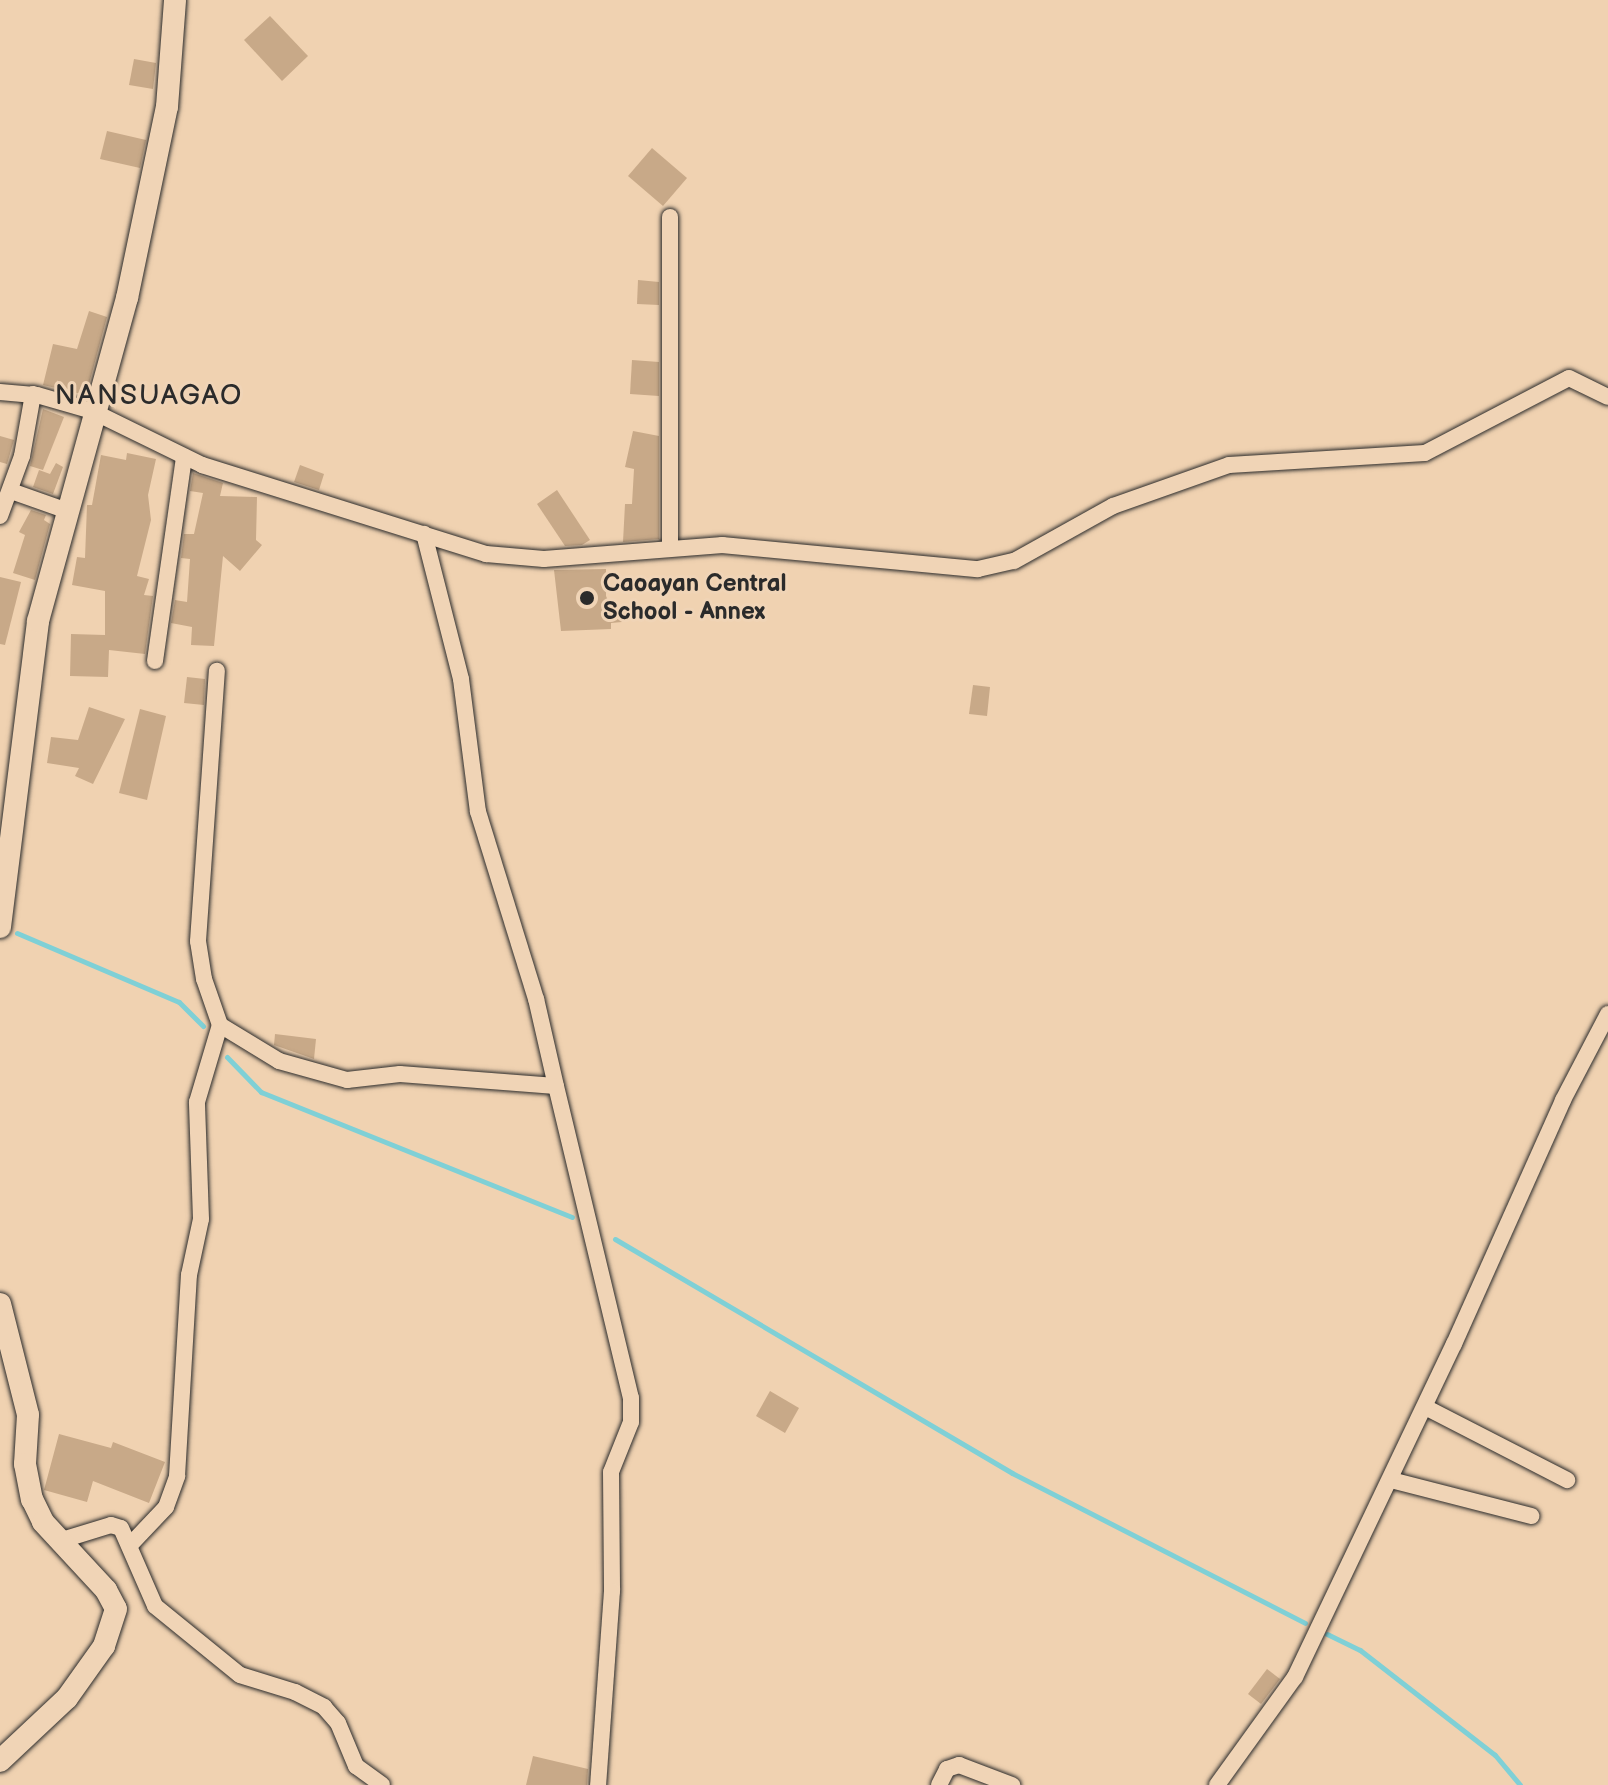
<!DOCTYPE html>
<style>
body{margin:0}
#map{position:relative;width:1608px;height:1785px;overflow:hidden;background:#f0d2b1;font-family:"Balsamiq Sans",sans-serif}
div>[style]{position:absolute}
.stream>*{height:5px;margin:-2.5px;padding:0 2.5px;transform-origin:2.5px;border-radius:2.5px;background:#7fd0d6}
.building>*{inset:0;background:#c8a988}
.roads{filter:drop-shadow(0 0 2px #2b2b2b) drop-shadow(0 0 2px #2b2b2b)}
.street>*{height:16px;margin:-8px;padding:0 8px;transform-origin:8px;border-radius:8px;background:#f0d4b6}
.secondary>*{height:22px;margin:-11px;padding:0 11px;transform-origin:11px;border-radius:11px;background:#f0d4b6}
.dots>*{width:22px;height:22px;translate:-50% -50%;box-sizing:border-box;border:4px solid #f0d4b6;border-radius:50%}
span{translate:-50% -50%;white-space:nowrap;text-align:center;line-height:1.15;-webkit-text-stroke:6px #f0d4b6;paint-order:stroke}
.poi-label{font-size:24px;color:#2b2b2b;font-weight:700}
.left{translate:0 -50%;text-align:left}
.quarter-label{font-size:28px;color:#2b2b2b;letter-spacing:2px}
</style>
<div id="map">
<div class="stream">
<i style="left:17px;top:933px;width:176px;rotate:23.1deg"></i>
<i style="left:179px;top:1002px;width:34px;rotate:45deg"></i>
<i style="left:227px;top:1057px;width:49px;rotate:45.8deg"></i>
<i style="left:261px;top:1092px;width:335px;rotate:21.9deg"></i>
<i style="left:615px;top:1239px;width:461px;rotate:30.5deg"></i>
<i style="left:1012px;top:1473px;width:329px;rotate:27.1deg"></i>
<i style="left:1327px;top:1634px;width:37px;rotate:26deg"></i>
<i style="left:1360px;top:1650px;width:171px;rotate:37.9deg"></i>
<i style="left:1495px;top:1755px;width:39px;rotate:50deg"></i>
</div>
<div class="building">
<i style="clip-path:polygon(270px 16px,308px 56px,282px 81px,244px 40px)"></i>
<i style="clip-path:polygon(134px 59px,156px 63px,153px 89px,129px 85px)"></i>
<i style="clip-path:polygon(107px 131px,146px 140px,140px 168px,100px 159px)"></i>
<i style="clip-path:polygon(652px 148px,687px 178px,663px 206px,628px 176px)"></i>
<i style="clip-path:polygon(638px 280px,659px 282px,659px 305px,637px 304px)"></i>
<i style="clip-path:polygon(89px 311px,107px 317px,86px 395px,43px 385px,53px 344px,77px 349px)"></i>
<i style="clip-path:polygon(632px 360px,659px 362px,659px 396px,630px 394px)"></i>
<i style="clip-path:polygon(43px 409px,64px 417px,43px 470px,30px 466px)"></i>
<i style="clip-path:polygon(633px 431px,659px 436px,659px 539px,623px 542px,625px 504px,632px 504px,634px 469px,625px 467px)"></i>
<i style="clip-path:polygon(0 436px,14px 440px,7px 464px,0 462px)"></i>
<i style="clip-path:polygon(127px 453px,156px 459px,148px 495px,151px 520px,137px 576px,149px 579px,144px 595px,153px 596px,145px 654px,109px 650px,108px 677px,70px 676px,71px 634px,105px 635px,105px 591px,72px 585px,77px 557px,85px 558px,87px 505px,92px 505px,101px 455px,126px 460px)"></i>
<i style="clip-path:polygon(56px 463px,63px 467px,53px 494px,33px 487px,39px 470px,50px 474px)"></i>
<i style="clip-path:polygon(300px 465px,324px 474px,319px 490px,294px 482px)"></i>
<i style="clip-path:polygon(193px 473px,223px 483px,220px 496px,257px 497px,256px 540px,262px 545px,240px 571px,223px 556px,214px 646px,191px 645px,192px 627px,171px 623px,175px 600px,187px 602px,190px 559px,181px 558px,184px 534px,194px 534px,203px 493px,190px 491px)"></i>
<i style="clip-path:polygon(557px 490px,590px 540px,582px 545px,565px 546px,537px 504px)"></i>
<i style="clip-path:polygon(31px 510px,46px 515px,44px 520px,50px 524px,35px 580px,13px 573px,25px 535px,19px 532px)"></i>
<i style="clip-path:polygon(606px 569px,606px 596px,610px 605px,621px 605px,622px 622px,611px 623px,611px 629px,561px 631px,554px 570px)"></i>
<i style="clip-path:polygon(0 577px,21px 582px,5px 645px,0 644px)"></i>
<i style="clip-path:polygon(187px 677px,205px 679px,204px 705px,184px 703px)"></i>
<i style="clip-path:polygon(973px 685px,990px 687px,987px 716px,969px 714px)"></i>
<i style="clip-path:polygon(89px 707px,125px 719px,93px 784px,75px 776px,79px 768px,47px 763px,51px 737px,78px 740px)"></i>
<i style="clip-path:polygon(140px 709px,166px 716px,147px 800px,119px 793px)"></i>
<i style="clip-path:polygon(275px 1034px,316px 1039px,314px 1059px,274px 1045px)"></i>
<i style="clip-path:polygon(770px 1391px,799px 1408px,785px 1433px,756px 1416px)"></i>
<i style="clip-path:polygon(59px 1434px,111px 1448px,113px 1442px,165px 1462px,149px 1503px,93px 1481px,87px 1502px,44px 1490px)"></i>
<i style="clip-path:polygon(1267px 1669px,1280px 1679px,1261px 1704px,1248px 1694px)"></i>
<i style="clip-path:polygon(533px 1756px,588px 1769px,587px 1785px,526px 1785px)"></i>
</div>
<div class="roads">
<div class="street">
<i style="left:670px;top:217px;width:331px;rotate:90deg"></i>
<i style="left:0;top:392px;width:37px;rotate:5deg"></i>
<i style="left:37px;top:395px;width:57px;rotate:16.2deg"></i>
<i style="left:92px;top:411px;width:123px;rotate:26.1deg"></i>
<i style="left:202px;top:465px;width:298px;rotate:17.4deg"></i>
<i style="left:486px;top:554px;width:58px;rotate:4.9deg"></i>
<i style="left:544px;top:559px;width:179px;rotate:-4.5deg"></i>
<i style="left:722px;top:545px;width:257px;rotate:5.4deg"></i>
<i style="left:978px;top:569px;width:37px;rotate:-13deg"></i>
<i style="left:1014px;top:561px;width:113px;rotate:-29.1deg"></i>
<i style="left:1113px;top:506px;width:123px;rotate:-19.5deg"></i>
<i style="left:1229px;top:465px;width:196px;rotate:-3.5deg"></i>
<i style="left:1425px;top:453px;width:162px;rotate:-27.5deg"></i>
<i style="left:1569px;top:378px;width:43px;rotate:26deg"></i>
<i style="left:11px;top:491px;width:57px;rotate:19.4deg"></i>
<i style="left:0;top:516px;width:64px;rotate:-69.9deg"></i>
<i style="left:22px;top:456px;width:63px;rotate:-79.9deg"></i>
<i style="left:155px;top:661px;width:206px;rotate:-81.9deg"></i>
<i style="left:220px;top:1025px;width:69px;rotate:31.4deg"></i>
<i style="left:279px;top:1061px;width:71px;rotate:15.6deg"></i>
<i style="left:347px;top:1080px;width:53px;rotate:-6.5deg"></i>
<i style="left:400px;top:1074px;width:156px;rotate:4.4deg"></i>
<i style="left:556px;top:1086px;width:89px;rotate:-102.9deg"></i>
<i style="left:536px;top:999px;width:196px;rotate:-107.2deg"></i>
<i style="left:478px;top:812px;width:134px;rotate:-97.3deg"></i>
<i style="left:461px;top:679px;width:150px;rotate:-104.3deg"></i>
<i style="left:556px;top:1086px;width:321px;rotate:76.5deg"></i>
<i style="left:631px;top:1398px;width:24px;rotate:90deg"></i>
<i style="left:631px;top:1422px;width:54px;rotate:111.8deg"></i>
<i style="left:611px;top:1472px;width:119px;rotate:89.5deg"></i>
<i style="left:612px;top:1591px;width:195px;rotate:94.1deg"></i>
<i style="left:1425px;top:1407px;width:160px;rotate:27.2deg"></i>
<i style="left:1391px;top:1480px;width:145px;rotate:14.4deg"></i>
<i style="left:59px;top:1541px;width:54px;rotate:-17.1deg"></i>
<i style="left:111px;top:1525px;width:10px;rotate:17deg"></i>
<i style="left:121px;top:1528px;width:85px;rotate:66.4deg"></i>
<i style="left:155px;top:1606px;width:109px;rotate:39.1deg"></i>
<i style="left:240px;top:1675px;width:58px;rotate:17.2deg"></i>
<i style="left:295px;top:1692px;width:33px;rotate:27deg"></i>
<i style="left:324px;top:1707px;width:21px;rotate:49deg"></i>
<i style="left:338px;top:1723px;width:47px;rotate:67.3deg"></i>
<i style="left:356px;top:1766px;width:32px;rotate:36deg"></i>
<i style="left:131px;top:1544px;width:51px;rotate:-46.6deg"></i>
<i style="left:166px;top:1507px;width:33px;rotate:-70deg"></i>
<i style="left:177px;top:1476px;width:201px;rotate:-86.6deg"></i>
<i style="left:189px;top:1275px;width:57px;rotate:-77.9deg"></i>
<i style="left:201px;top:1219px;width:117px;rotate:-92deg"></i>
<i style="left:197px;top:1102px;width:80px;rotate:-73.4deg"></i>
<i style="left:220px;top:1025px;width:49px;rotate:-109.2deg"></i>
<i style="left:204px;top:979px;width:38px;rotate:-99deg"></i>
<i style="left:198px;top:941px;width:271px;rotate:-86deg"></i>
<i style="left:939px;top:1785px;width:18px;rotate:-63deg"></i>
<i style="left:947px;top:1769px;width:13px;rotate:-18deg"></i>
<i style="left:959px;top:1765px;width:57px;rotate:20.7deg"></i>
<i style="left:1217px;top:1785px;width:133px;rotate:-54.2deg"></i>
<i style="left:1295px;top:1677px;width:369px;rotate:-64.5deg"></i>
<i style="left:1454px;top:1344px;width:267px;rotate:-65.9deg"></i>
<i style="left:1563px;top:1100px;width:97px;rotate:-62.4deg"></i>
</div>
<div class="secondary">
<i style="left:0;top:927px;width:308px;rotate:-82.9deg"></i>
<i style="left:38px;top:621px;width:335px;rotate:-74.6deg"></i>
<i style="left:127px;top:298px;width:195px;rotate:-78.2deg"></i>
<i style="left:167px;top:107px;width:107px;rotate:-85.7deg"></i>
<i style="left:0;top:1304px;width:114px;rotate:75.8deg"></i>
<i style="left:28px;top:1415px;width:49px;rotate:93.5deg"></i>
<i style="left:25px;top:1464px;width:36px;rotate:79deg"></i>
<i style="left:32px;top:1499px;width:25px;rotate:64deg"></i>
<i style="left:43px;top:1522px;width:93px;rotate:47.2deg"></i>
<i style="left:106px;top:1590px;width:21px;rotate:62deg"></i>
<i style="left:116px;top:1609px;width:39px;rotate:108deg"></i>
<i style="left:104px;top:1646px;width:64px;rotate:125.4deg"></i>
<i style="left:67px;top:1698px;width:92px;rotate:136.8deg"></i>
</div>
</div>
<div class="dots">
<i style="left:587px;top:598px;background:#2b2b2b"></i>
</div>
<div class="poi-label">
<span class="left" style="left:603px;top:598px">Caoayan Central<br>School - Annex</span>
</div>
<div class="quarter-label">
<span style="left:149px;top:396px">NANSUAGAO</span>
</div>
</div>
